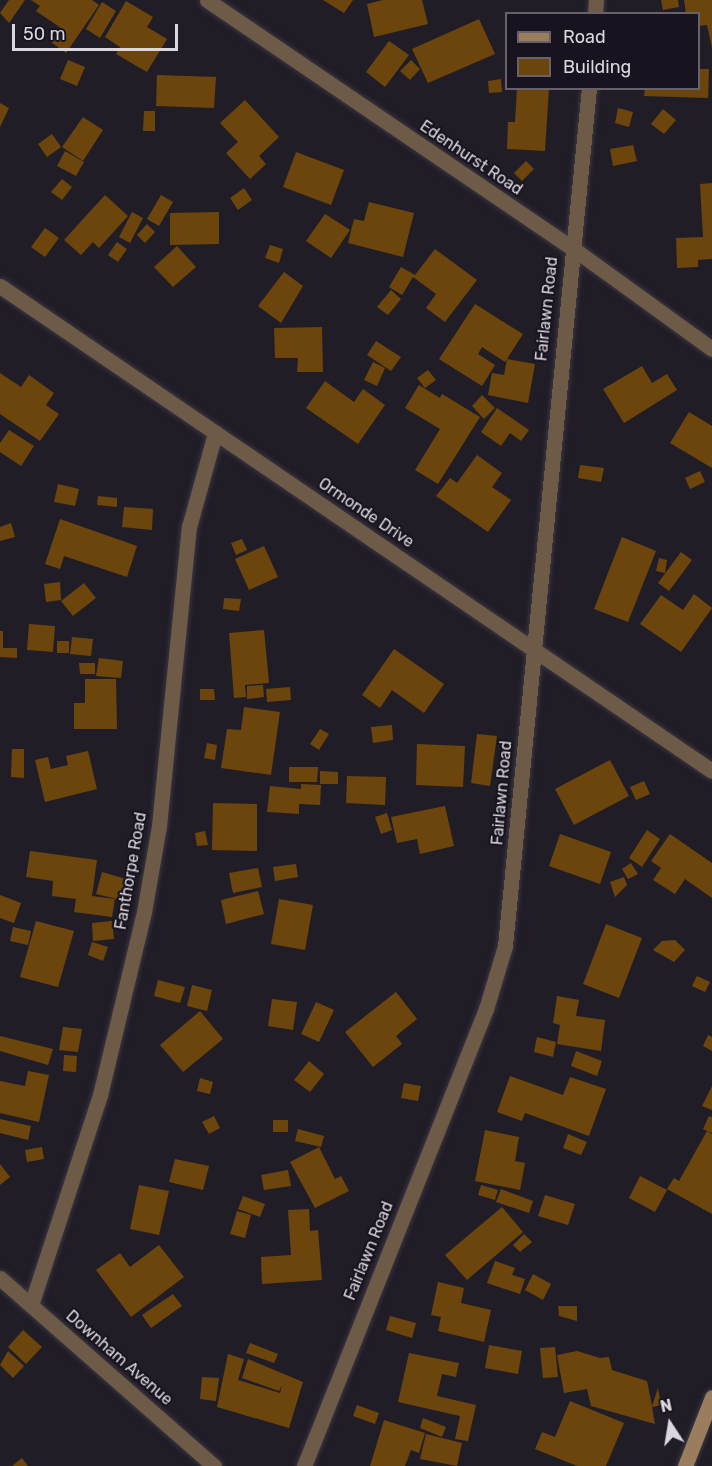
<!DOCTYPE html>
<style>
body{margin:0}
#map{position:relative;width:712px;height:1466px;overflow:hidden;background:#211d27;font-family:Rubik,sans-serif}
div>[style]{position:absolute}
.building>*{inset:0;background:#6c450d}
.roads{filter:drop-shadow(0 0 2px #3b3741) drop-shadow(0 0 2px #3b3741)}
.minor>*{height:15px;margin:-7.5px;padding:0 7.5px;transform-origin:7.5px;border-radius:7.5px;background:#6d5b47}
.secondary>*{height:15px;margin:-7.5px;padding:0 7.5px;transform-origin:7.5px;border-radius:7.5px;background:#997d5c}
span{translate:-50% -50%;white-space:nowrap;text-align:center;line-height:1.15;-webkit-text-stroke:4.5px #18131e;paint-order:stroke}
.street-label{font-size:16px;color:#dad7de}
.legend{position:absolute;left:505px;top:12px;width:195px;height:78px;box-sizing:border-box;background:#18131e;border:2px solid #66616b;margin:0;padding:8px 10px;list-style:none;font-size:18px;color:#dad7de}
.legend li{display:flex;align-items:center;gap:12px;height:30px}
.legend b{width:30px;border:2px solid #66616b}
.north{position:absolute;left:640px;top:1394px;width:60px;height:60px;-webkit-text-stroke:4px #18131e;paint-order:stroke;rotate:348deg;font-size:16px;font-weight:700;line-height:24px;text-align:center;color:#dad7de}
.north::after{content:'';display:block;margin:auto;width:21px;height:27px;background:#dad7de;clip-path:polygon(50% 0,100% 100%,50% 72%,0 100%)}
.scale{position:absolute;left:12px;top:24px;width:166px;height:27px;box-sizing:border-box;border:3px solid #dad7de;border-top:0;padding-left:8px;font-size:18px;line-height:21px;white-space:nowrap;color:#dad7de;-webkit-text-stroke:4px #18131e;paint-order:stroke}
</style>
<div id="map">
<div class="building">
<i style="clip-path:polygon(9px 0,25px 0,9px 23px,0 13px)"></i>
<i style="clip-path:polygon(31px 0,92px 0,99px 5px,66px 53px,51px 42px,61px 28px,36px 11px,40px 6px)"></i>
<i style="clip-path:polygon(323px 0,353px 0,344px 13px)"></i>
<i style="clip-path:polygon(383px 0,422px 0,428px 24px,374px 37px,367px 4px)"></i>
<i style="clip-path:polygon(661px 0,678px 0,679px 7px,663px 10px)"></i>
<i style="clip-path:polygon(684px 0,712px 0,712px 48px,707px 25px,699px 26px,699px 14px,686px 14px)"></i>
<i style="clip-path:polygon(126px 1px,153px 17px,147px 27px,167px 39px,147px 72px,116px 54px,120px 47px,105px 37px)"></i>
<i style="clip-path:polygon(102px 2px,116px 11px,100px 38px,86px 29px)"></i>
<i style="clip-path:polygon(479px 19px,495px 54px,428px 83px,412px 49px)"></i>
<i style="clip-path:polygon(389px 41px,409px 55px,385px 87px,366px 72px)"></i>
<i style="clip-path:polygon(68px 60px,85px 67px,77px 86px,60px 79px)"></i>
<i style="clip-path:polygon(411px 60px,420px 69px,410px 80px,400px 71px)"></i>
<i style="clip-path:polygon(699px 69px,709px 69px,708px 98px,644px 96px,645px 88px,699px 88px)"></i>
<i style="clip-path:polygon(157px 75px,216px 77px,214px 108px,156px 106px)"></i>
<i style="clip-path:polygon(501px 79px,502px 92px,489px 93px,488px 81px)"></i>
<i style="clip-path:polygon(517px 88px,549px 88px,545px 151px,507px 149px,508px 122px,515px 122px)"></i>
<i style="clip-path:polygon(245px 100px,279px 137px,259px 156px,266px 164px,250px 179px,226px 153px,238px 142px,220px 123px)"></i>
<i style="clip-path:polygon(0 103px,9px 108px,0 127px)"></i>
<i style="clip-path:polygon(618px 108px,633px 112px,629px 127px,615px 123px)"></i>
<i style="clip-path:polygon(663px 109px,676px 120px,664px 134px,651px 124px)"></i>
<i style="clip-path:polygon(144px 111px,155px 111px,155px 131px,143px 131px)"></i>
<i style="clip-path:polygon(83px 117px,103px 130px,83px 161px,62px 147px)"></i>
<i style="clip-path:polygon(52px 134px,61px 147px,47px 157px,38px 144px)"></i>
<i style="clip-path:polygon(633px 145px,637px 161px,613px 166px,610px 149px)"></i>
<i style="clip-path:polygon(65px 151px,84px 162px,76px 176px,57px 166px)"></i>
<i style="clip-path:polygon(296px 152px,344px 170px,331px 205px,283px 187px)"></i>
<i style="clip-path:polygon(526px 161px,534px 169px,522px 181px,514px 173px)"></i>
<i style="clip-path:polygon(62px 179px,72px 187px,62px 200px,51px 192px)"></i>
<i style="clip-path:polygon(712px 183px,712px 259px,698px 260px,698px 267px,677px 268px,676px 238px,703px 237px,700px 184px)"></i>
<i style="clip-path:polygon(244px 188px,252px 200px,238px 210px,230px 198px)"></i>
<i style="clip-path:polygon(105px 195px,128px 216px,99px 248px,93px 242px,81px 255px,64px 240px)"></i>
<i style="clip-path:polygon(161px 195px,173px 202px,159px 226px,147px 219px)"></i>
<i style="clip-path:polygon(369px 202px,414px 213px,403px 257px,348px 243px,354px 219px,364px 221px)"></i>
<i style="clip-path:polygon(132px 212px,143px 218px,130px 243px,119px 237px)"></i>
<i style="clip-path:polygon(219px 212px,219px 244px,170px 245px,170px 213px)"></i>
<i style="clip-path:polygon(325px 214px,350px 230px,331px 258px,306px 241px)"></i>
<i style="clip-path:polygon(147px 224px,155px 232px,145px 243px,137px 235px)"></i>
<i style="clip-path:polygon(45px 228px,59px 238px,45px 257px,31px 247px)"></i>
<i style="clip-path:polygon(117px 242px,127px 249px,118px 262px,108px 255px)"></i>
<i style="clip-path:polygon(270px 245px,283px 249px,279px 263px,265px 258px)"></i>
<i style="clip-path:polygon(177px 246px,196px 267px,173px 287px,154px 267px)"></i>
<i style="clip-path:polygon(435px 249px,477px 280px,445px 322px,426px 308px,436px 294px,413px 277px,402px 295px,389px 287px,401px 267px,415px 275px)"></i>
<i style="clip-path:polygon(284px 272px,303px 286px,281px 323px,258px 306px)"></i>
<i style="clip-path:polygon(391px 290px,401px 299px,388px 315px,377px 307px)"></i>
<i style="clip-path:polygon(475px 304px,523px 334px,505px 362px,482px 347px,478px 354px,495px 365px,482px 386px,439px 359px)"></i>
<i style="clip-path:polygon(322px 327px,323px 372px,297px 372px,298px 358px,275px 358px,274px 328px)"></i>
<i style="clip-path:polygon(376px 341px,401px 357px,391px 371px,367px 355px)"></i>
<i style="clip-path:polygon(507px 359px,535px 364px,528px 403px,488px 395px,492px 373px,504px 375px)"></i>
<i style="clip-path:polygon(373px 362px,385px 368px,377px 386px,364px 380px)"></i>
<i style="clip-path:polygon(642px 366px,652px 383px,667px 374px,677px 390px,624px 423px,603px 389px)"></i>
<i style="clip-path:polygon(428px 370px,436px 380px,425px 388px,417px 378px)"></i>
<i style="clip-path:polygon(0 373px,21px 387px,29px 375px,54px 393px,46px 405px,59px 414px,40px 441px,0 414px)"></i>
<i style="clip-path:polygon(325px 381px,354px 402px,363px 389px,385px 405px,358px 444px,306px 408px)"></i>
<i style="clip-path:polygon(419px 385px,440px 398px,442px 394px,480px 417px,438px 484px,415px 470px,440px 429px,405px 408px)"></i>
<i style="clip-path:polygon(482px 395px,495px 408px,484px 419px,472px 406px)"></i>
<i style="clip-path:polygon(497px 408px,529px 430px,521px 441px,510px 433px,501px 446px,481px 432px)"></i>
<i style="clip-path:polygon(689px 412px,712px 426px,712px 468px,670px 443px)"></i>
<i style="clip-path:polygon(9px 430px,34px 446px,21px 466px,0 452px,0 443px)"></i>
<i style="clip-path:polygon(477px 455px,502px 473px,492px 487px,511px 500px,488px 532px,436px 496px,450px 478px,457px 483px)"></i>
<i style="clip-path:polygon(580px 465px,604px 468px,601px 482px,578px 478px)"></i>
<i style="clip-path:polygon(700px 471px,705px 482px,690px 489px,685px 478px)"></i>
<i style="clip-path:polygon(58px 484px,79px 489px,75px 506px,54px 502px)"></i>
<i style="clip-path:polygon(98px 496px,117px 498px,117px 507px,97px 505px)"></i>
<i style="clip-path:polygon(124px 507px,153px 509px,152px 530px,122px 527px)"></i>
<i style="clip-path:polygon(60px 519px,137px 546px,127px 577px,64px 556px,60px 569px,45px 564px)"></i>
<i style="clip-path:polygon(11px 523px,15px 537px,0 541px,0 527px)"></i>
<i style="clip-path:polygon(622px 537px,656px 551px,628px 622px,594px 609px)"></i>
<i style="clip-path:polygon(242px 539px,247px 550px,236px 555px,231px 543px)"></i>
<i style="clip-path:polygon(264px 546px,278px 577px,249px 590px,235px 559px)"></i>
<i style="clip-path:polygon(681px 552px,692px 560px,669px 591px,658px 583px)"></i>
<i style="clip-path:polygon(659px 558px,667px 560px,665px 573px,656px 571px)"></i>
<i style="clip-path:polygon(60px 582px,61px 600px,46px 602px,44px 584px)"></i>
<i style="clip-path:polygon(84px 583px,96px 598px,73px 616px,61px 601px)"></i>
<i style="clip-path:polygon(694px 594px,712px 608px,681px 652px,640px 624px,661px 595px,683px 610px)"></i>
<i style="clip-path:polygon(224px 598px,241px 599px,239px 611px,223px 609px)"></i>
<i style="clip-path:polygon(29px 624px,55px 626px,53px 652px,27px 650px)"></i>
<i style="clip-path:polygon(264px 630px,269px 683px,245px 685px,246px 697px,234px 698px,229px 633px)"></i>
<i style="clip-path:polygon(0 631px,3px 631px,3px 648px,17px 648px,17px 658px,0 657px)"></i>
<i style="clip-path:polygon(72px 637px,93px 639px,91px 656px,70px 654px)"></i>
<i style="clip-path:polygon(57px 641px,69px 641px,69px 653px,57px 653px)"></i>
<i style="clip-path:polygon(394px 649px,444px 684px,424px 713px,392px 690px,380px 708px,362px 695px)"></i>
<i style="clip-path:polygon(99px 658px,123px 661px,121px 678px,96px 676px)"></i>
<i style="clip-path:polygon(79px 663px,95px 663px,95px 674px,80px 674px)"></i>
<i style="clip-path:polygon(85px 679px,116px 679px,117px 729px,74px 729px,74px 703px,85px 703px)"></i>
<i style="clip-path:polygon(263px 685px,264px 697px,247px 699px,247px 686px)"></i>
<i style="clip-path:polygon(290px 687px,291px 700px,267px 702px,266px 689px)"></i>
<i style="clip-path:polygon(200px 689px,214px 689px,215px 700px,200px 700px)"></i>
<i style="clip-path:polygon(244px 707px,280px 712px,271px 775px,221px 768px,227px 729px,241px 730px)"></i>
<i style="clip-path:polygon(392px 725px,393px 740px,373px 743px,371px 727px)"></i>
<i style="clip-path:polygon(320px 729px,329px 734px,319px 750px,310px 744px)"></i>
<i style="clip-path:polygon(477px 734px,497px 736px,490px 786px,471px 783px)"></i>
<i style="clip-path:polygon(207px 743px,217px 745px,215px 760px,204px 758px)"></i>
<i style="clip-path:polygon(417px 744px,465px 746px,463px 787px,416px 785px)"></i>
<i style="clip-path:polygon(12px 749px,24px 749px,24px 778px,11px 777px)"></i>
<i style="clip-path:polygon(88px 751px,97px 789px,45px 802px,35px 760px,48px 757px,51px 769px,68px 765px,66px 756px)"></i>
<i style="clip-path:polygon(610px 760px,629px 796px,574px 825px,555px 789px)"></i>
<i style="clip-path:polygon(289px 767px,318px 767px,317px 782px,289px 782px)"></i>
<i style="clip-path:polygon(320px 771px,338px 772px,338px 784px,320px 784px)"></i>
<i style="clip-path:polygon(347px 776px,386px 777px,385px 805px,346px 803px)"></i>
<i style="clip-path:polygon(644px 781px,650px 794px,636px 800px,630px 787px)"></i>
<i style="clip-path:polygon(301px 784px,321px 785px,320px 805px,299px 804px,299px 814px,267px 812px,270px 786px,301px 789px)"></i>
<i style="clip-path:polygon(213px 803px,257px 804px,257px 851px,212px 850px)"></i>
<i style="clip-path:polygon(445px 806px,454px 846px,420px 854px,417px 839px,397px 843px,391px 817px)"></i>
<i style="clip-path:polygon(387px 813px,392px 830px,381px 834px,375px 817px)"></i>
<i style="clip-path:polygon(647px 830px,660px 839px,642px 867px,629px 858px)"></i>
<i style="clip-path:polygon(205px 831px,208px 845px,197px 846px,195px 833px)"></i>
<i style="clip-path:polygon(560px 834px,611px 852px,600px 884px,549px 866px)"></i>
<i style="clip-path:polygon(670px 834px,712px 863px,712px 898px,685px 879px,675px 894px,653px 880px,661px 868px,651px 861px)"></i>
<i style="clip-path:polygon(30px 851px,97px 860px,92px 896px,115px 899px,112px 917px,74px 912px,76px 899px,52px 896px,53px 881px,26px 877px)"></i>
<i style="clip-path:polygon(631px 863px,638px 874px,628px 879px,622px 869px)"></i>
<i style="clip-path:polygon(296px 864px,298px 877px,275px 881px,273px 867px)"></i>
<i style="clip-path:polygon(258px 868px,262px 887px,233px 893px,229px 873px)"></i>
<i style="clip-path:polygon(102px 872px,126px 879px,121px 900px,96px 894px)"></i>
<i style="clip-path:polygon(624px 877px,627px 885px,615px 897px,610px 882px)"></i>
<i style="clip-path:polygon(258px 891px,264px 914px,226px 924px,221px 900px)"></i>
<i style="clip-path:polygon(0 895px,21px 903px,14px 923px,0 918px)"></i>
<i style="clip-path:polygon(279px 899px,313px 905px,305px 950px,271px 944px)"></i>
<i style="clip-path:polygon(36px 921px,74px 931px,58px 987px,20px 977px)"></i>
<i style="clip-path:polygon(112px 921px,114px 939px,93px 941px,92px 923px)"></i>
<i style="clip-path:polygon(606px 924px,642px 938px,619px 998px,583px 984px)"></i>
<i style="clip-path:polygon(13px 927px,31px 931px,28px 945px,10px 941px)"></i>
<i style="clip-path:polygon(675px 940px,685px 950px,674px 962px,653px 950px,662px 941px)"></i>
<i style="clip-path:polygon(92px 942px,108px 947px,103px 961px,88px 955px)"></i>
<i style="clip-path:polygon(697px 976px,710px 982px,705px 992px,692px 986px)"></i>
<i style="clip-path:polygon(158px 980px,185px 987px,180px 1003px,154px 996px)"></i>
<i style="clip-path:polygon(192px 985px,212px 990px,207px 1011px,187px 1006px)"></i>
<i style="clip-path:polygon(396px 992px,417px 1019px,396px 1036px,402px 1044px,373px 1067px,345px 1032px)"></i>
<i style="clip-path:polygon(557px 996px,579px 1000px,576px 1016px,605px 1020px,601px 1051px,557px 1044px,560px 1025px,553px 1023px)"></i>
<i style="clip-path:polygon(272px 999px,297px 1002px,293px 1030px,268px 1026px)"></i>
<i style="clip-path:polygon(316px 1002px,334px 1010px,319px 1042px,301px 1034px)"></i>
<i style="clip-path:polygon(200px 1011px,223px 1039px,183px 1072px,160px 1045px)"></i>
<i style="clip-path:polygon(63px 1027px,82px 1029px,78px 1052px,59px 1050px)"></i>
<i style="clip-path:polygon(708px 1035px,712px 1037px,712px 1051px,703px 1046px)"></i>
<i style="clip-path:polygon(0 1036px,53px 1049px,48px 1065px,0 1051px)"></i>
<i style="clip-path:polygon(537px 1037px,556px 1042px,553px 1057px,534px 1052px)"></i>
<i style="clip-path:polygon(576px 1051px,602px 1061px,597px 1076px,571px 1066px)"></i>
<i style="clip-path:polygon(64px 1055px,77px 1056px,76px 1072px,63px 1071px)"></i>
<i style="clip-path:polygon(309px 1061px,324px 1074px,310px 1092px,294px 1080px)"></i>
<i style="clip-path:polygon(28px 1071px,49px 1075px,39px 1122px,0 1113px,0 1081px,25px 1086px)"></i>
<i style="clip-path:polygon(510px 1076px,563px 1095px,570px 1077px,606px 1089px,589px 1136px,525px 1113px,522px 1121px,497px 1112px)"></i>
<i style="clip-path:polygon(200px 1078px,213px 1082px,210px 1094px,197px 1091px)"></i>
<i style="clip-path:polygon(404px 1083px,421px 1086px,418px 1101px,401px 1098px)"></i>
<i style="clip-path:polygon(712px 1086px,712px 1110px,702px 1106px)"></i>
<i style="clip-path:polygon(214px 1116px,220px 1128px,209px 1134px,202px 1122px)"></i>
<i style="clip-path:polygon(709px 1116px,712px 1117px,712px 1133px,703px 1129px)"></i>
<i style="clip-path:polygon(0 1119px,31px 1126px,28px 1140px,0 1133px)"></i>
<i style="clip-path:polygon(273px 1120px,288px 1120px,288px 1132px,273px 1132px)"></i>
<i style="clip-path:polygon(298px 1129px,324px 1136px,321px 1147px,295px 1141px)"></i>
<i style="clip-path:polygon(485px 1130px,519px 1137px,515px 1161px,525px 1163px,520px 1190px,475px 1181px)"></i>
<i style="clip-path:polygon(707px 1131px,712px 1134px,712px 1214px,667px 1189px,674px 1178px,679px 1181px)"></i>
<i style="clip-path:polygon(568px 1134px,587px 1142px,581px 1155px,563px 1148px)"></i>
<i style="clip-path:polygon(42px 1147px,44px 1159px,27px 1162px,25px 1150px)"></i>
<i style="clip-path:polygon(319px 1147px,335px 1179px,341px 1176px,349px 1191px,315px 1208px,290px 1162px)"></i>
<i style="clip-path:polygon(175px 1159px,209px 1166px,203px 1190px,169px 1182px)"></i>
<i style="clip-path:polygon(0 1164px,10px 1177px,0 1185px)"></i>
<i style="clip-path:polygon(288px 1170px,291px 1186px,264px 1190px,261px 1175px)"></i>
<i style="clip-path:polygon(640px 1176px,667px 1190px,655px 1212px,629px 1198px)"></i>
<i style="clip-path:polygon(139px 1185px,169px 1191px,159px 1235px,130px 1229px)"></i>
<i style="clip-path:polygon(481px 1185px,498px 1190px,495px 1200px,478px 1195px)"></i>
<i style="clip-path:polygon(501px 1189px,533px 1201px,529px 1213px,496px 1202px)"></i>
<i style="clip-path:polygon(545px 1195px,575px 1204px,568px 1225px,538px 1216px)"></i>
<i style="clip-path:polygon(243px 1196px,265px 1204px,260px 1217px,238px 1209px)"></i>
<i style="clip-path:polygon(502px 1207px,523px 1232px,467px 1280px,445px 1255px)"></i>
<i style="clip-path:polygon(309px 1209px,310px 1231px,318px 1230px,322px 1280px,262px 1284px,261px 1257px,291px 1255px,288px 1210px)"></i>
<i style="clip-path:polygon(237px 1211px,251px 1215px,245px 1238px,230px 1234px)"></i>
<i style="clip-path:polygon(524px 1234px,532px 1242px,520px 1252px,513px 1245px)"></i>
<i style="clip-path:polygon(159px 1245px,184px 1277px,131px 1317px,96px 1270px,120px 1253px,130px 1267px)"></i>
<i style="clip-path:polygon(495px 1261px,515px 1268px,512px 1275px,525px 1279px,520px 1294px,487px 1283px)"></i>
<i style="clip-path:polygon(533px 1274px,551px 1284px,543px 1300px,525px 1290px)"></i>
<i style="clip-path:polygon(438px 1282px,464px 1288px,461px 1303px,491px 1310px,484px 1342px,438px 1331px,441px 1317px,431px 1315px)"></i>
<i style="clip-path:polygon(173px 1294px,182px 1306px,151px 1328px,142px 1315px)"></i>
<i style="clip-path:polygon(558px 1306px,577px 1306px,577px 1321px,559px 1316px)"></i>
<i style="clip-path:polygon(390px 1316px,416px 1323px,412px 1338px,386px 1330px)"></i>
<i style="clip-path:polygon(23px 1330px,42px 1347px,26px 1364px,8px 1347px)"></i>
<i style="clip-path:polygon(250px 1343px,278px 1354px,274px 1363px,246px 1353px)"></i>
<i style="clip-path:polygon(489px 1345px,522px 1351px,518px 1374px,485px 1368px)"></i>
<i style="clip-path:polygon(555px 1347px,558px 1377px,543px 1378px,540px 1348px)"></i>
<i style="clip-path:polygon(8px 1351px,24px 1366px,13px 1378px,0 1365px)"></i>
<i style="clip-path:polygon(577px 1351px,600px 1358px,609px 1357px,612px 1370px,647px 1381px,652px 1406px,658px 1388px,661px 1405px,652px 1407px,655px 1424px,591px 1406px,587px 1389px,564px 1393px,557px 1355px)"></i>
<i style="clip-path:polygon(409px 1353px,459px 1363px,456px 1377px,442px 1374px,437px 1396px,476px 1405px,468px 1441px,455px 1439px,460px 1416px,398px 1402px)"></i>
<i style="clip-path:polygon(228px 1354px,244px 1359px,238px 1380px,280px 1393px,282px 1385px,279px 1391px,242px 1378px,248px 1359px,303px 1382px,289px 1428px,217px 1407px)"></i>
<i style="clip-path:polygon(202px 1377px,219px 1378px,216px 1401px,200px 1399px)"></i>
<i style="clip-path:polygon(570px 1401px,624px 1423px,606px 1466px,577px 1466px,535px 1449px,542px 1432px,555px 1437px)"></i>
<i style="clip-path:polygon(357px 1405px,379px 1413px,375px 1424px,353px 1416px)"></i>
<i style="clip-path:polygon(423px 1418px,446px 1427px,442px 1437px,420px 1428px)"></i>
<i style="clip-path:polygon(384px 1420px,425px 1433px,419px 1453px,411px 1450px,405px 1466px,370px 1466px)"></i>
<i style="clip-path:polygon(426px 1434px,462px 1443px,457px 1466px,420px 1459px)"></i>
<i style="clip-path:polygon(22px 1458px,28px 1466px,12px 1466px)"></i>
</div>
<div class="roads">
<div class="minor">
<i style="left:207px;top:0;width:440px;rotate:34.2deg"></i>
<i style="left:571px;top:247px;width:174px;rotate:35.9deg"></i>
<i style="left:595px;top:14px;width:14px;rotate:-86deg"></i>
<i style="left:0;top:286px;width:861px;rotate:34.26deg"></i>
<i style="left:0;top:1278px;width:285px;rotate:41.3deg"></i>
<i style="left:31px;top:1305px;width:221px;rotate:-71.8deg"></i>
<i style="left:100px;top:1095px;width:188px;rotate:-76.5deg"></i>
<i style="left:144px;top:912px;width:87px;rotate:-80.1deg"></i>
<i style="left:159px;top:826px;width:301px;rotate:-84.3deg"></i>
<i style="left:189px;top:527px;width:98px;rotate:-74.5deg"></i>
<i style="left:304px;top:1466px;width:492px;rotate:-68.3deg"></i>
<i style="left:486px;top:1009px;width:66px;rotate:-73.2deg"></i>
<i style="left:505px;top:946px;width:862px;rotate:-84.41deg"></i>
</div>
<div class="secondary">
<i style="left:685px;top:1466px;width:74px;rotate:-68.6deg"></i>
</div>
</div>
<div class="street-label">
<span style="left:471px;top:158px;rotate:34deg">Edenhurst Road</span>
<span style="left:547px;top:309px;rotate:-84deg">Fairlawn Road</span>
<span style="left:366px;top:513px;rotate:34deg">Ormonde Drive</span>
<span style="left:502px;top:793px;rotate:-85deg">Fairlawn Road</span>
<span style="left:131px;top:871px;rotate:-80deg">Fanthorpe Road</span>
<span style="left:369px;top:1251px;rotate:-68deg">Fairlawn Road</span>
<span style="left:119px;top:1358px;rotate:41deg">Downham Avenue</span>
</div>
<ul class="legend">
<li><b style="height:8px;background:#997d5c"></b>Road</li>
<li><b style="height:16px;background:#6c450d"></b>Building</li>
</ul>
<div class="north">N</div>
<div class="scale">50 m</div>
</div>
